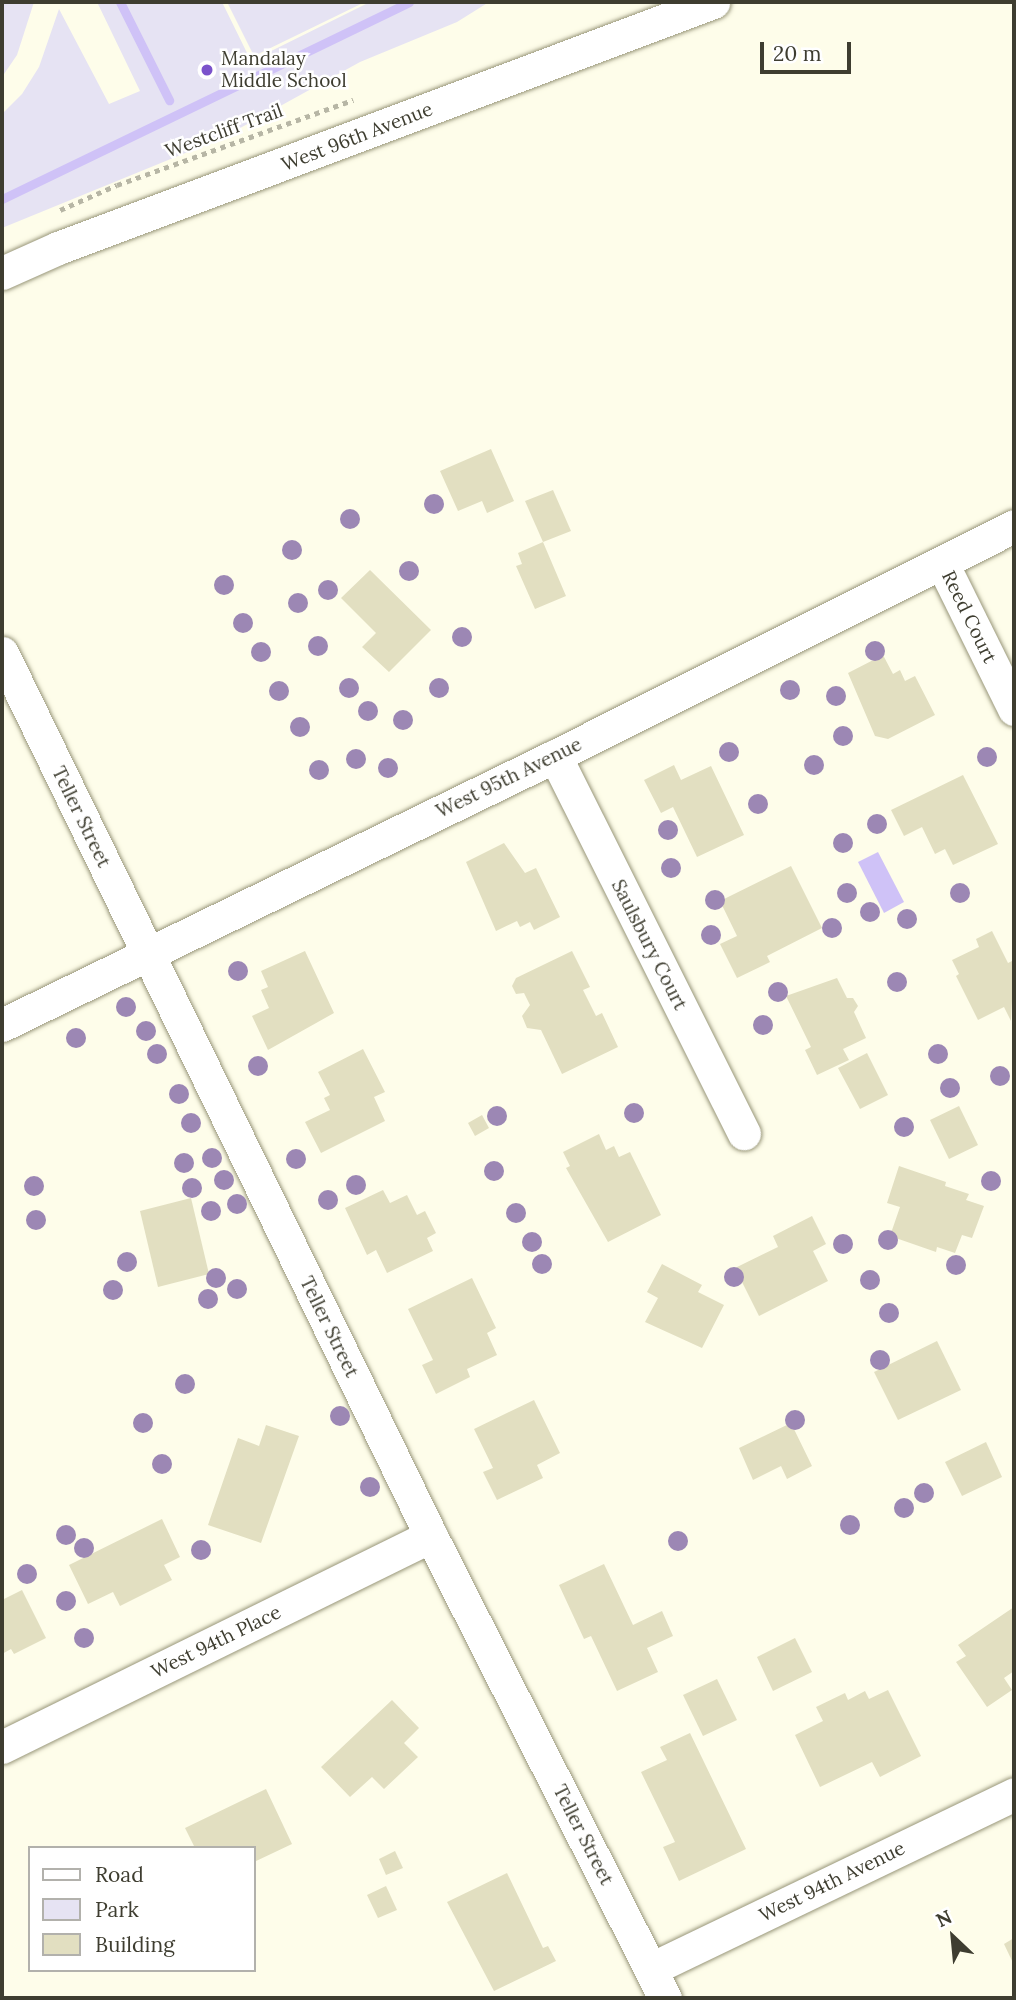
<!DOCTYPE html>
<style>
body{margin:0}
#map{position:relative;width:1016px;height:2000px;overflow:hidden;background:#fefdea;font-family:Lora,serif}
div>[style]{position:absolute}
.green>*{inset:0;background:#e6e3f3}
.water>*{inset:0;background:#cfc2f7}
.stream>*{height:9px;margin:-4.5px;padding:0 4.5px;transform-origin:4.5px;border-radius:4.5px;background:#cfc2f7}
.building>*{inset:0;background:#e2dfc1}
.path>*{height:4.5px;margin-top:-2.25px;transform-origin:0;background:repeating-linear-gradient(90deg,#b7b6a5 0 5px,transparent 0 10px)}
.roads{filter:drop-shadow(0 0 2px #989679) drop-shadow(0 0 2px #989679)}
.minor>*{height:33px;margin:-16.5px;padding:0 16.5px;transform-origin:16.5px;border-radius:16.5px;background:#fff}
.trees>*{width:20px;height:20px;margin:-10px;border-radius:50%;background:#9c87b4}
.dots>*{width:19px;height:19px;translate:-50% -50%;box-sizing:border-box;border:4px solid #fff;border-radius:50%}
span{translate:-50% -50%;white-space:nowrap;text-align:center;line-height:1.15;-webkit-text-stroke:5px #fff;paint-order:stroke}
.poi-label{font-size:19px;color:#3e3d30}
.left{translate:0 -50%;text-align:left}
.street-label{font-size:19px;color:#3e3d30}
.frame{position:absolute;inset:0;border:4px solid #3e3d30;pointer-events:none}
.legend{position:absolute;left:28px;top:1846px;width:228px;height:126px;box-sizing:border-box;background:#fff;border:2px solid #b2b1ac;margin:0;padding:9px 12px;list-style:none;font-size:21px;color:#3e3d30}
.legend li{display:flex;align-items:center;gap:14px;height:35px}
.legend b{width:35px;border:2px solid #b2b1ac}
.north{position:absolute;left:918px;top:1902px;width:70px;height:70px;-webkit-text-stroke:5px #fff;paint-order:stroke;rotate:334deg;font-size:19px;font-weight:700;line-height:28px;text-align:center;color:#3e3d30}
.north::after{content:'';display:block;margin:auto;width:24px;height:32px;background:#3e3d30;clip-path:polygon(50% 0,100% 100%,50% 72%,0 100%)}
.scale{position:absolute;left:760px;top:42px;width:91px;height:32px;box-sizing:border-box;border:4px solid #3e3d30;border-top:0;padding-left:9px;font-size:21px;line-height:24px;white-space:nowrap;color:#3e3d30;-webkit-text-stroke:5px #fff;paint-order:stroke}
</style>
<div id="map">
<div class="green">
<i style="clip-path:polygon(2px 2px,34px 2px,17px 55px,2px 77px)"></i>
<i style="clip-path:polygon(97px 2px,222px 2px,251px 61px,370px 2px,489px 2px,457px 22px,360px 62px,222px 138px,2px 228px,2px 114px,22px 94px,39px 67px,59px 9px,109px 104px,140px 91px)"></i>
<i style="clip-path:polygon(227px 2px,365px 2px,254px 56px)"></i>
</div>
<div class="water">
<i style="clip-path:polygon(878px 852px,904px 902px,884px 913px,858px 862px)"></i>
</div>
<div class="stream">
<i style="left:120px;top:2px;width:110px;rotate:63.4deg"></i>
<i style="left:2px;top:199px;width:452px;rotate:-25.8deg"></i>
</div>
<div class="building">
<i style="clip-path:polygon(491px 449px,514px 501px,487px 513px,482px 501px,458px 511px,440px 471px)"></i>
<i style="clip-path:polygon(553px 490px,571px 531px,543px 542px,525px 501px)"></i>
<i style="clip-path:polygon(543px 542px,566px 596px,535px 609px,516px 566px,522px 564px,518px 553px)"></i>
<i style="clip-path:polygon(370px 570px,431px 630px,389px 672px,362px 647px,376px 633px,341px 598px)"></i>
<i style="clip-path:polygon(883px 655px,893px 674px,900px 670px,905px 681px,915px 676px,935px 715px,888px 739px,875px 736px,848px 673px)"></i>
<i style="clip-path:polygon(674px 765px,681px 780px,711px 766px,744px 835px,697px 857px,673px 807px,661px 813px,644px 780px)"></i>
<i style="clip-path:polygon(963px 775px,998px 844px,953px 865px,945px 849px,935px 854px,922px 827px,904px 836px,891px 810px)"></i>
<i style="clip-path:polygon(504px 843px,525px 873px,536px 868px,560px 917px,534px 930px,530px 922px,520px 927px,517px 921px,496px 931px,466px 862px)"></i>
<i style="clip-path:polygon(791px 866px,822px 928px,767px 956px,770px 962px,737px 978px,720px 944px,737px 936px,720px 901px)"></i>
<i style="clip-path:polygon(992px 931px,1008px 963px,1014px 960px,1011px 1021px,1004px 1007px,978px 1020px,956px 976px,959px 974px,952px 960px,979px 947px,976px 939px)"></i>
<i style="clip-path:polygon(305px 951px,334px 1013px,268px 1050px,252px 1016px,269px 1008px,261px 990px,268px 987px,261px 971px)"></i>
<i style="clip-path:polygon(572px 951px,590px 987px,583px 990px,596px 1016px,602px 1013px,618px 1047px,562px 1074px,541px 1030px,527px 1028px,522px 1016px,530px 1005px,524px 993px,516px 994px,512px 986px,516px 978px)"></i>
<i style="clip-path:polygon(837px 978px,847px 998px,853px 998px,858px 1006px,854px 1012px,866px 1038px,843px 1049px,849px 1060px,817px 1075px,805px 1050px,811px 1047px,786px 996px)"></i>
<i style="clip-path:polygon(363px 1049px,385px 1092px,374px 1097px,385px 1121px,321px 1153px,305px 1122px,330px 1110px,324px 1098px,330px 1095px,318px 1072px)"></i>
<i style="clip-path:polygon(867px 1053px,888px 1095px,860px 1109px,838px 1068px)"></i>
<i style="clip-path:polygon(959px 1106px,978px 1145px,949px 1159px,930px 1120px)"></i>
<i style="clip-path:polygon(482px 1115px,489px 1128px,475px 1136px,468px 1123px)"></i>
<i style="clip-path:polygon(599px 1134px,606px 1150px,614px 1146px,619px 1157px,630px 1152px,661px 1215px,608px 1242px,566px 1168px,570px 1166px,563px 1152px)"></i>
<i style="clip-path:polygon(899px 1166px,946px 1182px,945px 1186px,969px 1194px,966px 1200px,984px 1206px,972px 1238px,962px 1235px,955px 1253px,937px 1247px,936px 1252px,890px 1236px,900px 1207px,887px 1203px)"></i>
<i style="clip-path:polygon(383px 1190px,390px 1203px,407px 1195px,417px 1215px,425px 1211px,436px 1233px,427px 1238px,433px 1251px,387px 1273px,376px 1250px,367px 1255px,345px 1208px)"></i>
<i style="clip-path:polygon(191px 1198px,209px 1274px,158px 1287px,140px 1211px)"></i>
<i style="clip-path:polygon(812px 1216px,826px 1244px,813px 1251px,828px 1281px,759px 1316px,735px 1268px,778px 1247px,773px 1236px)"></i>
<i style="clip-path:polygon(662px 1264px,702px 1285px,698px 1292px,724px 1305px,702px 1348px,645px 1322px,658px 1298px,647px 1292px)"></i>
<i style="clip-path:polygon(472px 1278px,496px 1328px,487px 1333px,497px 1355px,467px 1369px,470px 1377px,436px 1394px,422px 1365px,433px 1360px,408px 1309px)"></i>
<i style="clip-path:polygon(937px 1341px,961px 1390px,898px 1420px,874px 1372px)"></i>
<i style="clip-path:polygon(534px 1400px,560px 1453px,537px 1465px,543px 1478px,497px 1500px,483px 1472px,493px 1468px,474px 1429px)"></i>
<i style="clip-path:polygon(791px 1423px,812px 1466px,787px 1479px,781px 1466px,753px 1480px,739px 1448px)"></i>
<i style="clip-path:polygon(266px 1425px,299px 1436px,261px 1543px,208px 1525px,238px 1438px,259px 1446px)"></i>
<i style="clip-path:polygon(986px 1442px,1002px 1477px,962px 1496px,945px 1462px)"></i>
<i style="clip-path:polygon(162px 1519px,180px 1557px,164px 1565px,172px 1580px,120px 1606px,113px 1592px,88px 1604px,69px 1565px)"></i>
<i style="clip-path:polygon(604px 1564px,633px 1625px,662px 1611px,673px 1636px,647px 1648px,658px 1672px,617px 1691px,591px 1636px,584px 1639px,559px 1585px)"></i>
<i style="clip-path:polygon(22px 1590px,46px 1638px,14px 1654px,11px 1649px,2px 1654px,2px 1600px)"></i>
<i style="clip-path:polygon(1014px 1607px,1014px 1671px,1004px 1678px,1012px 1690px,987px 1707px,956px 1662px,966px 1656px,958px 1645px)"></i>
<i style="clip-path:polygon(795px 1638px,812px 1672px,773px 1691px,757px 1657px)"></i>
<i style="clip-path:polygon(717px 1679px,737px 1720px,703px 1736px,683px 1695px)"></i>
<i style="clip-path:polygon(888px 1690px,921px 1756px,880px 1777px,872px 1762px,820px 1787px,795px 1735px,823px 1721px,816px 1707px,845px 1693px,848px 1700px,865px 1691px,869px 1699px)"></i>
<i style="clip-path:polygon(392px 1700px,419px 1728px,404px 1743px,418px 1757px,384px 1789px,372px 1777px,350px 1797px,321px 1767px)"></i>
<i style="clip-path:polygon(690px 1733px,746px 1849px,679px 1881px,663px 1847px,675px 1842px,641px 1772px,667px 1760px,660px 1747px)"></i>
<i style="clip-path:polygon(266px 1789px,292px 1844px,254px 1862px,254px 1848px,195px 1848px,185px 1828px)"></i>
<i style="clip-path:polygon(395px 1851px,403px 1868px,386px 1875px,379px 1859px)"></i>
<i style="clip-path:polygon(507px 1873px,543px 1948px,548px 1946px,556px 1961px,494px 1991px,447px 1902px)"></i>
<i style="clip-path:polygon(386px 1886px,397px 1910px,378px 1918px,367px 1895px)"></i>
<i style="clip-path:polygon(1014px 1938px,1014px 1965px,1004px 1944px)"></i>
</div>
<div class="path">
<i style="left:60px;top:210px;width:62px;rotate:-23.7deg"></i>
<i style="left:117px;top:185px;width:251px;rotate:-19.8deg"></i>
</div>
<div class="roads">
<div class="minor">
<i style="left:2px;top:273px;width:61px;rotate:-24.1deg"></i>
<i style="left:58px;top:248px;width:700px;rotate:-20.58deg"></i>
<i style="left:942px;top:563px;width:163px;rotate:63.7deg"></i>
<i style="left:2px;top:653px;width:982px;rotate:64.09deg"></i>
<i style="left:431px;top:1536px;width:518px;rotate:63.14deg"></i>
<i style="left:555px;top:756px;width:422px;rotate:63.4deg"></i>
<i style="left:2px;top:1025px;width:615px;rotate:-25.94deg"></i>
<i style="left:555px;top:756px;width:513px;rotate:-26.61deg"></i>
<i style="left:2px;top:1747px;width:478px;rotate:-26.2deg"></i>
<i style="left:651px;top:1969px;width:403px;rotate:-25.7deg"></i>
</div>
</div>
<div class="trees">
<i style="left:434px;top:504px"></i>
<i style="left:350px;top:519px"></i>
<i style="left:292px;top:550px"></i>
<i style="left:409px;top:571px"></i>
<i style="left:224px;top:585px"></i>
<i style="left:328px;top:590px"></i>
<i style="left:298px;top:603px"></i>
<i style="left:243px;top:623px"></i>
<i style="left:462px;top:637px"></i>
<i style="left:318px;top:646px"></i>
<i style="left:875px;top:651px"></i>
<i style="left:261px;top:652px"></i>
<i style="left:349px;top:688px"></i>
<i style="left:439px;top:688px"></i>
<i style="left:790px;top:690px"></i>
<i style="left:279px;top:691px"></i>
<i style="left:836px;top:696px"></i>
<i style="left:368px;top:711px"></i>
<i style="left:403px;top:720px"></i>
<i style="left:300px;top:727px"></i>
<i style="left:843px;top:736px"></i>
<i style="left:729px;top:752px"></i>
<i style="left:987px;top:757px"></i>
<i style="left:356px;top:759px"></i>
<i style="left:814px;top:765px"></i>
<i style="left:388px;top:768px"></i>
<i style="left:319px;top:770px"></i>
<i style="left:758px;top:804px"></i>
<i style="left:877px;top:824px"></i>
<i style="left:668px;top:830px"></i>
<i style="left:843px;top:843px"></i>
<i style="left:671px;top:868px"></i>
<i style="left:847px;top:893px"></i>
<i style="left:960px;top:893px"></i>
<i style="left:715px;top:900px"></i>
<i style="left:870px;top:912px"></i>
<i style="left:907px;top:919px"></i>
<i style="left:832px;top:928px"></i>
<i style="left:711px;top:935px"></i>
<i style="left:238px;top:971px"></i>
<i style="left:897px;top:982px"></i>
<i style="left:778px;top:992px"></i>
<i style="left:126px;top:1007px"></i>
<i style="left:763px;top:1025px"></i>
<i style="left:146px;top:1031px"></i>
<i style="left:76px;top:1038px"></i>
<i style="left:157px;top:1054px"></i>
<i style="left:938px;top:1054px"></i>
<i style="left:258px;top:1066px"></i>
<i style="left:1000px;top:1076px"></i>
<i style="left:950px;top:1088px"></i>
<i style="left:179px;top:1094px"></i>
<i style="left:634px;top:1113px"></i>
<i style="left:497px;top:1116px"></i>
<i style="left:191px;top:1123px"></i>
<i style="left:904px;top:1127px"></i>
<i style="left:212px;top:1158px"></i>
<i style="left:296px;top:1159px"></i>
<i style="left:184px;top:1163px"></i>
<i style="left:494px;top:1171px"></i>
<i style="left:224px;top:1180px"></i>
<i style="left:991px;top:1181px"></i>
<i style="left:356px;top:1185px"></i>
<i style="left:34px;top:1186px"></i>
<i style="left:192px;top:1188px"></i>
<i style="left:328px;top:1200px"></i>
<i style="left:237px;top:1204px"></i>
<i style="left:211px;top:1211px"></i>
<i style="left:516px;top:1213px"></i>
<i style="left:36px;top:1220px"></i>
<i style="left:888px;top:1240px"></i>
<i style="left:532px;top:1242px"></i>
<i style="left:843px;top:1244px"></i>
<i style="left:127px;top:1262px"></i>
<i style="left:542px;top:1264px"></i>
<i style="left:956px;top:1265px"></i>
<i style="left:734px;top:1277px"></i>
<i style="left:216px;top:1278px"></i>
<i style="left:870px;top:1280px"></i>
<i style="left:237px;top:1289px"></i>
<i style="left:113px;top:1290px"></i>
<i style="left:208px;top:1299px"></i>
<i style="left:889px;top:1313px"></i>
<i style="left:880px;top:1360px"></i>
<i style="left:185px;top:1384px"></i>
<i style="left:340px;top:1416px"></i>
<i style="left:795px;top:1420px"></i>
<i style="left:143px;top:1423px"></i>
<i style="left:162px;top:1464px"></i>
<i style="left:370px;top:1487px"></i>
<i style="left:924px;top:1493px"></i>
<i style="left:904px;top:1508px"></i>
<i style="left:850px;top:1525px"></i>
<i style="left:66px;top:1535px"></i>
<i style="left:678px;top:1541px"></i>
<i style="left:84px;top:1548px"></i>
<i style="left:201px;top:1550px"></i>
<i style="left:27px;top:1574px"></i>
<i style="left:66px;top:1601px"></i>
<i style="left:84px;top:1638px"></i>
</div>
<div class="dots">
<i style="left:207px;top:70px;background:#7b52cb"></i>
</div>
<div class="poi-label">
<span class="left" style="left:221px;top:70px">Mandalay<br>Middle School</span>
</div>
<div class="street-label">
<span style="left:224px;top:131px;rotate:-20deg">Westcliff Trail</span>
<span style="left:357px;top:137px;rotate:-21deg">West 96th Avenue</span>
<span style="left:969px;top:617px;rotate:64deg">Reed Court</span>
<span style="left:509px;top:778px;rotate:-26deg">West 95th Avenue</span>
<span style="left:81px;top:817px;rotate:64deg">Teller Street</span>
<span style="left:649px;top:945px;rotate:63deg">Saulsbury Court</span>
<span style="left:329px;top:1327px;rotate:64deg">Teller Street</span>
<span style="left:216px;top:1642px;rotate:-26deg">West 94th Place</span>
<span style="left:583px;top:1835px;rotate:63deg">Teller Street</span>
<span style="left:832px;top:1882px;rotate:-26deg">West 94th Avenue</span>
</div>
<div class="frame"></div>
<ul class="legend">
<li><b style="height:9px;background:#fff"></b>Road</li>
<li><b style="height:19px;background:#e6e3f3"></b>Park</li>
<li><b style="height:19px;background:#e2dfc1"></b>Building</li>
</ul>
<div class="north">N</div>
<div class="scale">20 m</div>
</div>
